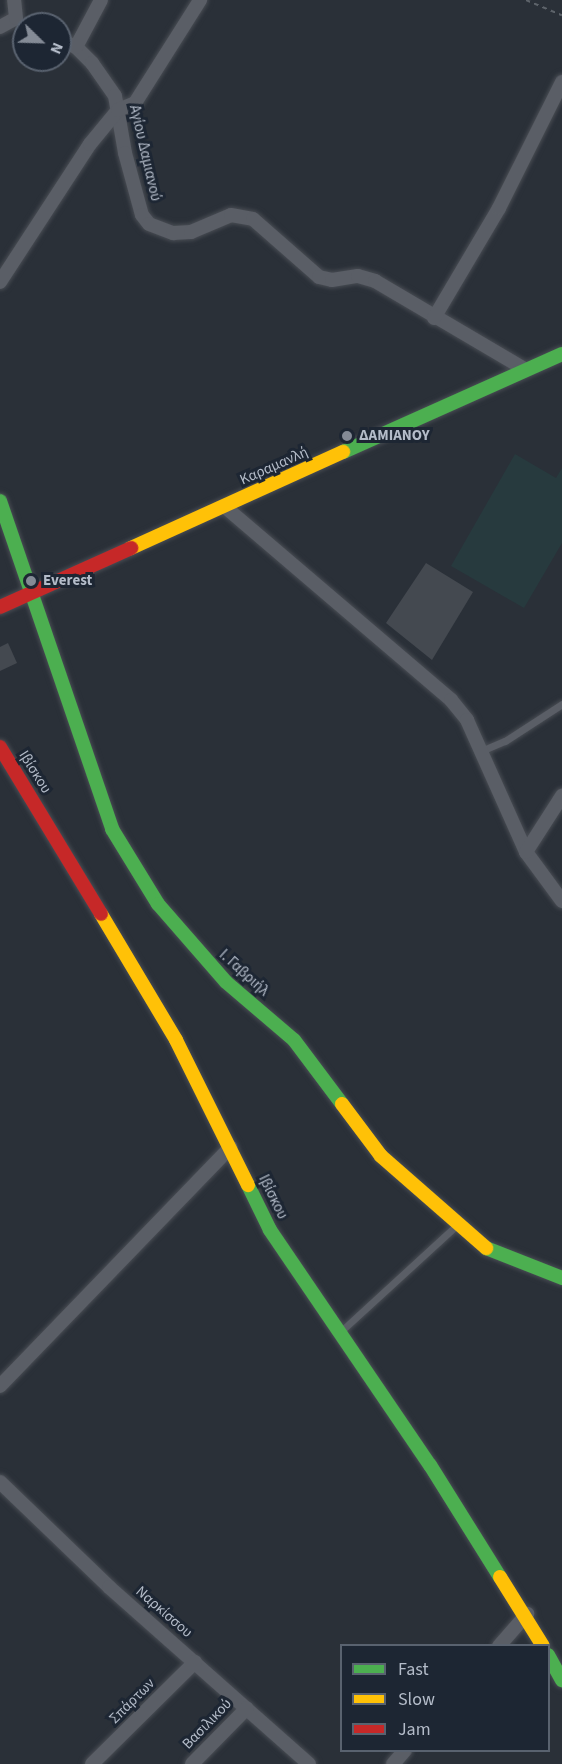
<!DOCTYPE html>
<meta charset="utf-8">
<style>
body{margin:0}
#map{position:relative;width:562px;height:1764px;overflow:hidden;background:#2a3038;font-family:"Source Sans 3",sans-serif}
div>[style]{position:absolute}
.green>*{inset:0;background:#273a3e}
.building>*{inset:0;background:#444950}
.path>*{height:2px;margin-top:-1px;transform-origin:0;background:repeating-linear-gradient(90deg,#5d636a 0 4.5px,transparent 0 9px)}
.roads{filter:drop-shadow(0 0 2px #484c53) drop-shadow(0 0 2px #484c53)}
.lane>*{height:7px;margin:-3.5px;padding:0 3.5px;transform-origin:3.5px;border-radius:3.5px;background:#5a5e66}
.street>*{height:14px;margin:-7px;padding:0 7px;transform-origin:7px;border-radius:7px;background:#5a5e66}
.fast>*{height:14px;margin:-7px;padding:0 7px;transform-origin:7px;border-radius:7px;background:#4caf50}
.slow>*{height:14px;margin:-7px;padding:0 7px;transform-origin:7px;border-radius:7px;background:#ffc107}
.jam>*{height:14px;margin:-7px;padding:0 7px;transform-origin:7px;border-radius:7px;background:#c62828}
.dots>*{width:16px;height:16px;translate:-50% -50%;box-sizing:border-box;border:3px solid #1d2633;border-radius:50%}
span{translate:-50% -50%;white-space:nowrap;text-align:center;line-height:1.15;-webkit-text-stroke:6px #1d2633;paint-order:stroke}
.street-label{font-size:15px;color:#b4bcc9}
.poi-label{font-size:15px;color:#b4bcc9;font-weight:700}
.left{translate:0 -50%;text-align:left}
.legend{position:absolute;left:340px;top:1644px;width:210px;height:108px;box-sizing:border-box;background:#1d2633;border:2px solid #59626f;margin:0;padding:8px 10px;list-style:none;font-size:18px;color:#b4bcc9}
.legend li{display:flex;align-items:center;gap:12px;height:30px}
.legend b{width:30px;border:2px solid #59626f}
.north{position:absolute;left:12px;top:12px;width:60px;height:60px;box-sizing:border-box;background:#1d2633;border:2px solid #59626f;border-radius:50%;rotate:113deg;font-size:16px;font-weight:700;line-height:24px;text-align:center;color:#b4bcc9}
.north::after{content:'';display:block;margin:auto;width:21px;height:27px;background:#848b96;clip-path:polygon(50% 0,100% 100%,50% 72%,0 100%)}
</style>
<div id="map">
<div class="green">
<i style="clip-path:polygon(515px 454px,556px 478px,562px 468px,562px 543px,524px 608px,451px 566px)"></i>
</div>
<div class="building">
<i style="clip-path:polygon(426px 563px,473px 592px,432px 660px,386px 623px)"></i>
<i style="clip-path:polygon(8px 643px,17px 663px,0 671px,0 647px)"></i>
</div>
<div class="path">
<i style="left:526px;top:0;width:39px;rotate:23deg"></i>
</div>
<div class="roads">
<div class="lane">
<i style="left:481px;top:751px;width:26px;rotate:-23deg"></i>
<i style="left:505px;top:741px;width:68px;rotate:-33deg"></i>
<i style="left:339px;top:1333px;width:160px;rotate:-42.5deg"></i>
</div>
<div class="street">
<i style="left:0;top:27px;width:18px;rotate:-29deg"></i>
<i style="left:16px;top:18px;width:18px;rotate:-96deg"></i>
<i style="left:60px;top:40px;width:17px;rotate:24deg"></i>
<i style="left:76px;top:47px;width:23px;rotate:45deg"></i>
<i style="left:92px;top:63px;width:40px;rotate:55.1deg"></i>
<i style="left:115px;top:96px;width:58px;rotate:80deg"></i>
<i style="left:125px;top:153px;width:64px;rotate:74.7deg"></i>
<i style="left:142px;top:215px;width:11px;rotate:52deg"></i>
<i style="left:149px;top:224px;width:26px;rotate:21deg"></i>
<i style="left:173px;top:233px;width:18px;rotate:-3deg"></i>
<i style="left:191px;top:232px;width:43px;rotate:-23deg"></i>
<i style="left:231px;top:215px;width:22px;rotate:10deg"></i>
<i style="left:253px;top:219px;width:88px;rotate:41.3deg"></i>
<i style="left:319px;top:277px;width:13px;rotate:13deg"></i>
<i style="left:332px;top:280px;width:26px;rotate:-9deg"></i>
<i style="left:358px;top:276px;width:18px;rotate:16deg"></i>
<i style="left:375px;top:281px;width:175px;rotate:30.5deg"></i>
<i style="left:76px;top:47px;width:53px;rotate:-62deg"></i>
<i style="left:0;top:282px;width:165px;rotate:-56.9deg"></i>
<i style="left:90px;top:144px;width:44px;rotate:-50.5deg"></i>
<i style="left:118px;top:110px;width:18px;rotate:-22deg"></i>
<i style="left:135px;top:103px;width:122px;rotate:-57.7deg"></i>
<i style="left:434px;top:318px;width:128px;rotate:-59.4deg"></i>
<i style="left:499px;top:208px;width:141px;rotate:-63.4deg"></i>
<i style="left:224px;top:506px;width:299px;rotate:40.5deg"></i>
<i style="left:451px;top:700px;width:26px;rotate:51deg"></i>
<i style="left:467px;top:720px;width:145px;rotate:65.9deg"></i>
<i style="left:526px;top:852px;width:61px;rotate:53.7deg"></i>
<i style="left:526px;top:852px;width:67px;rotate:-57.3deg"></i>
<i style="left:0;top:1386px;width:332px;rotate:-46deg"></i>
<i style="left:0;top:1482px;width:151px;rotate:43.9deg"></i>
<i style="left:109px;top:1587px;width:267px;rotate:41.5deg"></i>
<i style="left:499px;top:1646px;width:43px;rotate:-48.8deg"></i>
<i style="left:92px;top:1764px;width:145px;rotate:-44.7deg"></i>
<i style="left:192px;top:1764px;width:78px;rotate:-45.5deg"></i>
<i style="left:393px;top:1764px;width:18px;rotate:-49deg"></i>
</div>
<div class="fast">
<i style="left:343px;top:452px;width:240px;rotate:-24.1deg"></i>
<i style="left:0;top:501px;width:347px;rotate:71.1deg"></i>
<i style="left:112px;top:829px;width:88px;rotate:58.5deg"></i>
<i style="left:158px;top:904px;width:103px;rotate:48.9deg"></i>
<i style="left:226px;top:982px;width:89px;rotate:40.5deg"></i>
<i style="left:294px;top:1040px;width:80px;rotate:53.1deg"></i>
<i style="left:248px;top:1185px;width:50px;rotate:63.9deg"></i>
<i style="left:270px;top:1230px;width:284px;rotate:55.8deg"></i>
<i style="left:430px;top:1465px;width:132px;rotate:58deg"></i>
<i style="left:486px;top:1248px;width:82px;rotate:21.5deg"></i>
<i style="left:548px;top:1655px;width:29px;rotate:61deg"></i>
</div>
<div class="slow">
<i style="left:131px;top:548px;width:233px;rotate:-24.4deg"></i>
<i style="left:101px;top:914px;width:147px;rotate:59.2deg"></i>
<i style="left:176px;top:1040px;width:162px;rotate:63.6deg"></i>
<i style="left:342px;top:1104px;width:65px;rotate:53.1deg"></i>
<i style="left:381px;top:1156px;width:140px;rotate:41.2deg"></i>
<i style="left:500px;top:1577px;width:81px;rotate:58.1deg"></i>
</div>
<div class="jam">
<i style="left:0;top:607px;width:144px;rotate:-24.2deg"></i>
<i style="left:0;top:747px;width:195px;rotate:58.8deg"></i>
</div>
</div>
<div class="dots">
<i style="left:347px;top:436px;background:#848b96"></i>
<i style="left:31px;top:581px;background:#848b96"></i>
</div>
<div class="street-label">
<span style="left:145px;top:153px;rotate:77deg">Αγίου Δαμιανού</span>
<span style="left:274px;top:466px;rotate:-24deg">Καραμανλή</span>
<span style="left:35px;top:772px;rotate:58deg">Ιβίσκου</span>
<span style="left:244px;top:973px;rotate:42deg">Ι. Γαβριήλ</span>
<span style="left:273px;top:1197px;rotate:64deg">Ιβίσκου</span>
<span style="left:164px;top:1612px;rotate:41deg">Ναρκίσσου</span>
<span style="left:132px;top:1701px;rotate:-45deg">Σπάρτων</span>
<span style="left:207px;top:1724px;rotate:-46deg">Βασιλικού</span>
</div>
<div class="poi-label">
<span class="left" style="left:359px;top:436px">ΔΑΜΙΑΝΟΥ</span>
<span class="left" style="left:43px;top:581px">Everest</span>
</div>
<ul class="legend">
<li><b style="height:8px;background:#4caf50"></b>Fast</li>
<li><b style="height:8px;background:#ffc107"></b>Slow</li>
<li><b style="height:8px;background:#c62828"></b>Jam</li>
</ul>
<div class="north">N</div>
</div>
